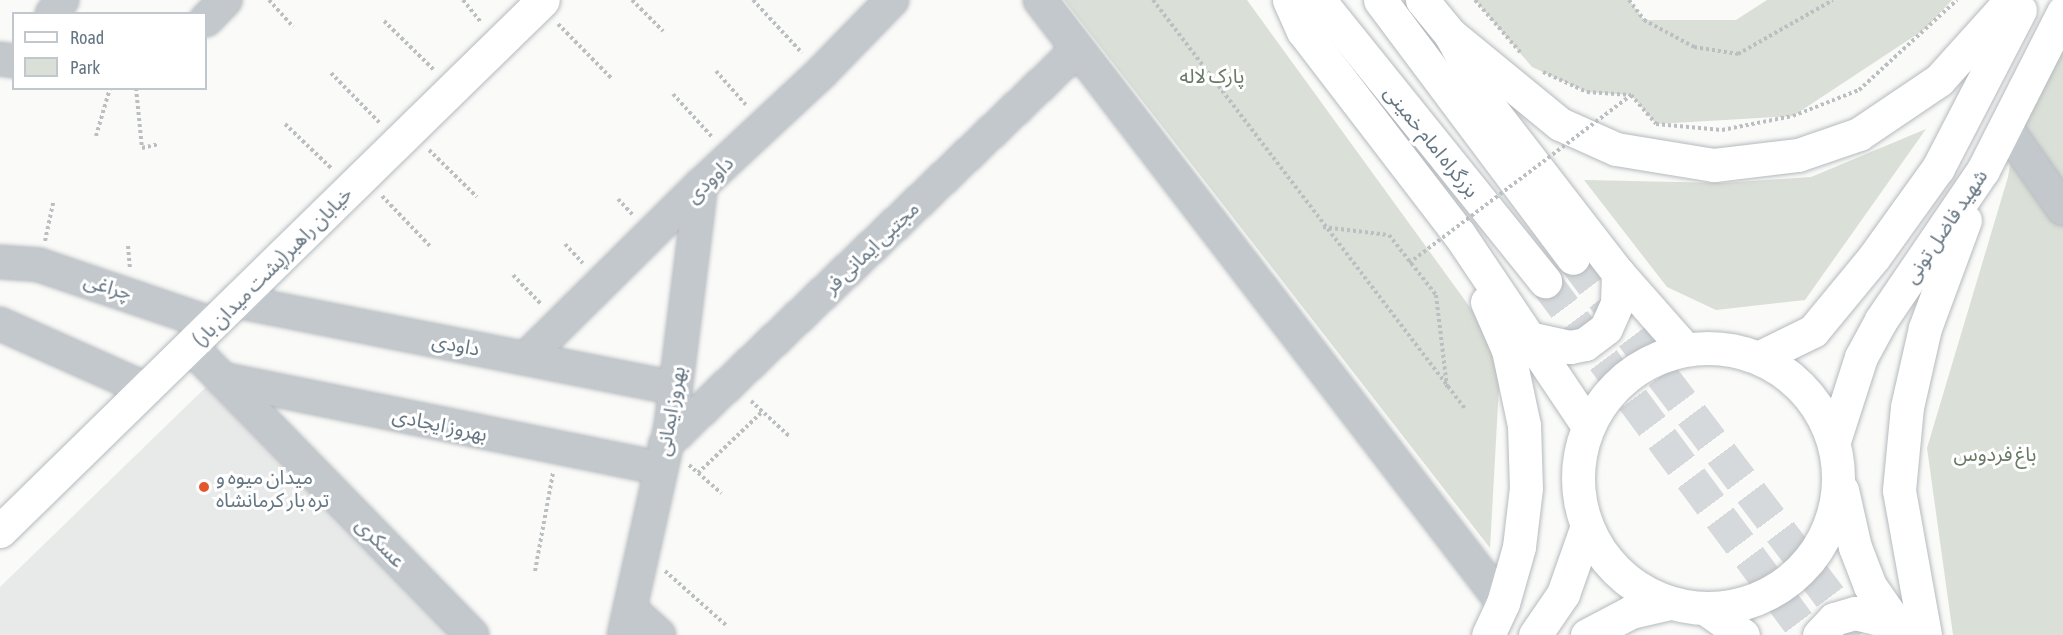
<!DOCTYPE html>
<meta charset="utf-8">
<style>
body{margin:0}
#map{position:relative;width:2063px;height:635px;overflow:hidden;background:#fafaf8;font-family:"Asap Condensed","Noto Sans Arabic",sans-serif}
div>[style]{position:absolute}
.built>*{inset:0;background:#e8e9e9}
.green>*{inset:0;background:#dadfd7}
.highway-tunnel>*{height:33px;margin-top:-16.5px;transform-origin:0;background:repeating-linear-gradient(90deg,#d5d9db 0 33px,transparent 0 49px)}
.path>*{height:4px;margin-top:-2px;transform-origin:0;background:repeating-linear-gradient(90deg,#bbbfc2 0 3px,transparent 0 6px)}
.roads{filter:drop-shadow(0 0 2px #b5babe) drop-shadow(0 0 2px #b5babe)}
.minor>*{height:32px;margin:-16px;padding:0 16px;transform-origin:16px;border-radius:16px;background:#c3c8cc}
.major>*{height:33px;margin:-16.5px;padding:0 16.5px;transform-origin:16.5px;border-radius:16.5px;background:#fff}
.major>.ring{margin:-16.5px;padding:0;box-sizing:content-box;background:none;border:33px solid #fff;border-radius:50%}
.highway>*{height:33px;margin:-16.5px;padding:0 16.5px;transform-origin:16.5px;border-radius:16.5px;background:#fff}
.path-bridge>*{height:4px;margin-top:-2px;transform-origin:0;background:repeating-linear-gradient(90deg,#bbbfc2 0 3px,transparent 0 6px)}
.dots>*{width:16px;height:16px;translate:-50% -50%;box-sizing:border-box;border:3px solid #fff;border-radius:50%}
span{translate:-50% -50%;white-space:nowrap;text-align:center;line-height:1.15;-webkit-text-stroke:6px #fff;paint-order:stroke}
.park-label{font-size:20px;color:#687a64}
.street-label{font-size:20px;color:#657683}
.poi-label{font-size:20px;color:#657683}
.left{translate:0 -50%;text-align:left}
.legend{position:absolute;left:12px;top:12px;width:195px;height:78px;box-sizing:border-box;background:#fff;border:2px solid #c1c8cd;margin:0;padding:8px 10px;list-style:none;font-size:18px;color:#657683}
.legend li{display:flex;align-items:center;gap:12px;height:30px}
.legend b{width:30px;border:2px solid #c1c8cd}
</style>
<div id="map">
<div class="built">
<i style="clip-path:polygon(206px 387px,452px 635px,0 635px,0 587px)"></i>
</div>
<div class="green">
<i style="clip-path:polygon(1064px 0,1247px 0,1501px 350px,1490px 548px)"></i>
<i style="clip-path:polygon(1475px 0,1629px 0,1644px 20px,1736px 20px,1767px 0,1952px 0,1925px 29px,1793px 116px,1656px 124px,1631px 95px,1587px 92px,1532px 67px)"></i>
<i style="clip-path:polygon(2063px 6px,2063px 635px,1953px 635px,1927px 448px,2008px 177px,2022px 94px)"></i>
<i style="clip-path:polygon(1926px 129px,1805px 300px,1716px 310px,1667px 287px,1584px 180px,1723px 183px,1811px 177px)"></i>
</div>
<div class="highway-tunnel">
<i style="left:1573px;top:258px;width:473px;rotate:52.8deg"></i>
<i style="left:1545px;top:281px;width:441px;rotate:53.4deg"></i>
</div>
<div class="path">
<i style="left:269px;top:0;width:36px;rotate:48deg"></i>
<i style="left:463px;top:0;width:28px;rotate:51deg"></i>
<i style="left:632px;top:0;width:44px;rotate:45deg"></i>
<i style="left:753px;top:0;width:72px;rotate:47.2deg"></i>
<i style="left:1153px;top:0;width:516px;rotate:52.64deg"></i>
<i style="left:1475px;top:0;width:69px;rotate:49.1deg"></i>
<i style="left:1629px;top:0;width:25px;rotate:53deg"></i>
<i style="left:1644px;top:20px;width:57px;rotate:28.4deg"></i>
<i style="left:1694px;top:47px;width:45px;rotate:9deg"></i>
<i style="left:1738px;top:54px;width:109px;rotate:-29.6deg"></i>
<i style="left:384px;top:21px;width:69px;rotate:44.4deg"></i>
<i style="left:558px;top:24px;width:76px;rotate:45.5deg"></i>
<i style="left:716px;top:71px;width:45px;rotate:48.6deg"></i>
<i style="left:1543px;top:72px;width:48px;rotate:24.4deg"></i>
<i style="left:1587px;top:92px;width:44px;rotate:3.9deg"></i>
<i style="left:1631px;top:95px;width:38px;rotate:49deg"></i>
<i style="left:1656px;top:124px;width:66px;rotate:5.2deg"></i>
<i style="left:1722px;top:130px;width:72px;rotate:-11.2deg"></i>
<i style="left:1793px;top:116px;width:71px;rotate:-21.5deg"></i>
<i style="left:1859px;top:90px;width:133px;rotate:-42.6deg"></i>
<i style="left:331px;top:73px;width:69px;rotate:45.6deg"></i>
<i style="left:136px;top:88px;width:60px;rotate:84.3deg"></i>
<i style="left:142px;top:148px;width:17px;rotate:-13deg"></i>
<i style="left:673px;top:94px;width:58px;rotate:47.8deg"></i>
<i style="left:285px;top:124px;width:64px;rotate:43.7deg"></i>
<i style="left:96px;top:136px;width:50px;rotate:-73.7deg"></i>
<i style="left:429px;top:150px;width:67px;rotate:44.4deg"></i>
<i style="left:382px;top:196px;width:69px;rotate:46.2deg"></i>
<i style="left:618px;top:199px;width:21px;rotate:47deg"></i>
<i style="left:1323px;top:227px;width:66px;rotate:6.9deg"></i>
<i style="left:1389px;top:235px;width:76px;rotate:51.9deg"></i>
<i style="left:1436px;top:295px;width:93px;rotate:83.2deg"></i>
<i style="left:45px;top:241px;width:40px;rotate:-78deg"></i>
<i style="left:565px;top:244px;width:26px;rotate:47deg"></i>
<i style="left:128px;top:246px;width:23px;rotate:85deg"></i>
<i style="left:513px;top:275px;width:40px;rotate:46deg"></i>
<i style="left:751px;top:401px;width:52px;rotate:42.6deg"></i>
<i style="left:689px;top:465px;width:43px;rotate:41.2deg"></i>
<i style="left:698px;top:473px;width:88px;rotate:-43.6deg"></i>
<i style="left:535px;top:571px;width:100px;rotate:-79.6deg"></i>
<i style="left:665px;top:571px;width:84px;rotate:41.6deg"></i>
</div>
<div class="roads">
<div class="minor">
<i style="left:1040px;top:0;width:760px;rotate:52.48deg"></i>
<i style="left:52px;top:14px;width:17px;rotate:-54deg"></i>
<i style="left:206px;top:20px;width:28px;rotate:-46deg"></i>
<i style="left:0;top:59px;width:14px;rotate:8deg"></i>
<i style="left:2006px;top:128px;width:99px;rotate:54.9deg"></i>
<i style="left:0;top:262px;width:39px;rotate:4deg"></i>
<i style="left:39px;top:265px;width:183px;rotate:18.8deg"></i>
<i style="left:235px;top:301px;width:449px;rotate:11.2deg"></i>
<i style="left:0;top:324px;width:160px;rotate:24deg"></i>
<i style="left:190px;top:346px;width:404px;rotate:45.7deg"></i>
<i style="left:526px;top:358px;width:246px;rotate:-44.7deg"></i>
<i style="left:701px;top:185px;width:164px;rotate:-43deg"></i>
<i style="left:821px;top:73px;width:102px;rotate:-45.8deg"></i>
<i style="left:222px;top:379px;width:446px;rotate:11.5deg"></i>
<i style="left:665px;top:445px;width:571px;rotate:-43.79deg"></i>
<i style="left:630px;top:609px;width:39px;rotate:42deg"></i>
<i style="left:624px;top:635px;width:215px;rotate:-77.4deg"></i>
<i style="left:671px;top:425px;width:242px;rotate:-82.9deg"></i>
</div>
<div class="major">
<i style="left:1289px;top:0;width:34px;rotate:66deg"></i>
<i style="left:1303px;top:31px;width:256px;rotate:52.5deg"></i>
<i style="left:1459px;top:234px;width:231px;rotate:56.1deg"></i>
<i style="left:1422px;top:0;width:44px;rotate:50.5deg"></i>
<i style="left:1450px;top:34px;width:87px;rotate:61.1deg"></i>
<i style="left:1492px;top:110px;width:206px;rotate:52.3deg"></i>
<i style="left:1618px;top:273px;width:101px;rotate:48.6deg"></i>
<i style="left:1450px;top:34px;width:142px;rotate:39.3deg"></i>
<i style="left:1560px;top:124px;width:61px;rotate:24.1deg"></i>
<i style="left:1616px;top:149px;width:99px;rotate:9.3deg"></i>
<i style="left:1714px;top:165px;width:85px;rotate:-6.8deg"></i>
<i style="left:1798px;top:155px;width:65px;rotate:-19deg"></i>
<i style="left:1859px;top:134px;width:97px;rotate:-34deg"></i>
<i style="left:1939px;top:80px;width:108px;rotate:-48deg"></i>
<i style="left:1487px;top:302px;width:52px;rotate:66.4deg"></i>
<i style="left:1508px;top:350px;width:77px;rotate:78deg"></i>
<i style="left:1524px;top:425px;width:63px;rotate:88.2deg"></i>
<i style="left:1526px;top:488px;width:59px;rotate:96.8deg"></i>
<i style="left:1519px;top:547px;width:58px;rotate:105.9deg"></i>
<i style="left:1503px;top:603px;width:35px;rotate:115deg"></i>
<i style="left:1529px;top:338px;width:42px;rotate:12.4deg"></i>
<i style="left:1570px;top:347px;width:15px;rotate:-11deg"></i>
<i style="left:1585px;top:344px;width:26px;rotate:-37deg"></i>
<i style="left:1606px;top:328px;width:27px;rotate:-66deg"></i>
<i style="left:1617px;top:303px;width:30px;rotate:-88deg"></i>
<i class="ring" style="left:1578px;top:348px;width:227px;height:227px"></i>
<i style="left:1760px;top:357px;width:59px;rotate:-26.1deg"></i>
<i style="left:1813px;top:331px;width:96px;rotate:-50.5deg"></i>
<i style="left:1874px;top:257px;width:110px;rotate:-54.3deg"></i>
<i style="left:1938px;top:168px;width:178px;rotate:-62.6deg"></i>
<i style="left:1834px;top:441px;width:88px;rotate:-72.2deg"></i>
<i style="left:1861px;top:357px;width:42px;rotate:-61.6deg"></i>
<i style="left:1881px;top:320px;width:181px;rotate:-55.8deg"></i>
<i style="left:1983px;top:170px;width:177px;rotate:-63.1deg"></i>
<i style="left:1842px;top:490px;width:58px;rotate:77.2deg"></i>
<i style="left:1855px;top:547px;width:42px;rotate:69deg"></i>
<i style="left:1870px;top:586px;width:60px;rotate:55.2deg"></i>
<i style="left:0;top:531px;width:759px;rotate:-44.36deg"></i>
<i style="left:1706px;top:609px;width:45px;rotate:35.1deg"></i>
<i style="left:1535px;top:635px;width:50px;rotate:-55.7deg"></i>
<i style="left:1563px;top:594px;width:72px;rotate:-70.6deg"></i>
<i style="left:1587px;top:635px;width:50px;rotate:-27.6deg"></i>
<i style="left:1631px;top:612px;width:39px;rotate:-13deg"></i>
<i style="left:1819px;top:635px;width:22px;rotate:-47deg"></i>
<i style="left:1834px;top:619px;width:22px;rotate:-16deg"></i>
<i style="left:1855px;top:613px;width:30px;rotate:14deg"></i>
<i style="left:1884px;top:620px;width:18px;rotate:29deg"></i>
<i style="left:1925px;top:635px;width:147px;rotate:-100.2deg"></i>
<i style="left:1899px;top:490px;width:83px;rotate:-84.5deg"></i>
<i style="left:1907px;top:407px;width:81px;rotate:-77.2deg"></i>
<i style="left:1925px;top:328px;width:115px;rotate:-69.7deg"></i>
</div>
<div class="highway">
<i style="left:1319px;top:0;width:361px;rotate:51.2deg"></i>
<i style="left:1380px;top:0;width:322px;rotate:53.2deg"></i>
</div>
</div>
<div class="path-bridge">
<i style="left:1409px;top:263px;width:278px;rotate:-37.1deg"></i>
</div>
<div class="dots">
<i style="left:204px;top:487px;background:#e4572e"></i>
</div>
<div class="park-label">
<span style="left:1212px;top:75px">پارک لاله</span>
<span style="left:1995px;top:453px">باغ فردوس</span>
</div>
<div class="street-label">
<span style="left:1432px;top:141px;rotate:51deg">بزرگراه امام خمینی</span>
<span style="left:709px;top:179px;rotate:-44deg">داوودی</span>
<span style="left:1945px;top:226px;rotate:-56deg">شهید فاضل تونی</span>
<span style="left:871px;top:247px;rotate:-44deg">مجتبی ایمانی فر</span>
<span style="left:272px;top:266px;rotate:-45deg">خیابان راهبر(پشت میدان بار)</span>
<span style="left:108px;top:286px;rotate:17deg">چراغی</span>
<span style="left:456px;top:344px;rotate:11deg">داودی</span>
<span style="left:670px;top:411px;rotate:-80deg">بهروز ایمانی</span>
<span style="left:440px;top:424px;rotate:12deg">بهروز ایجادی</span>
<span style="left:381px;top:542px;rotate:46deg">عسکری</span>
</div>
<div class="poi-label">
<span class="left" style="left:216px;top:488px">میدان میوه و<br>تره بار کرمانشاه</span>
</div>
<ul class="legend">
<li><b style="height:8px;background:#fff"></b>Road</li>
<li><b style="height:16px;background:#dadfd7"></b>Park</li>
</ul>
</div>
